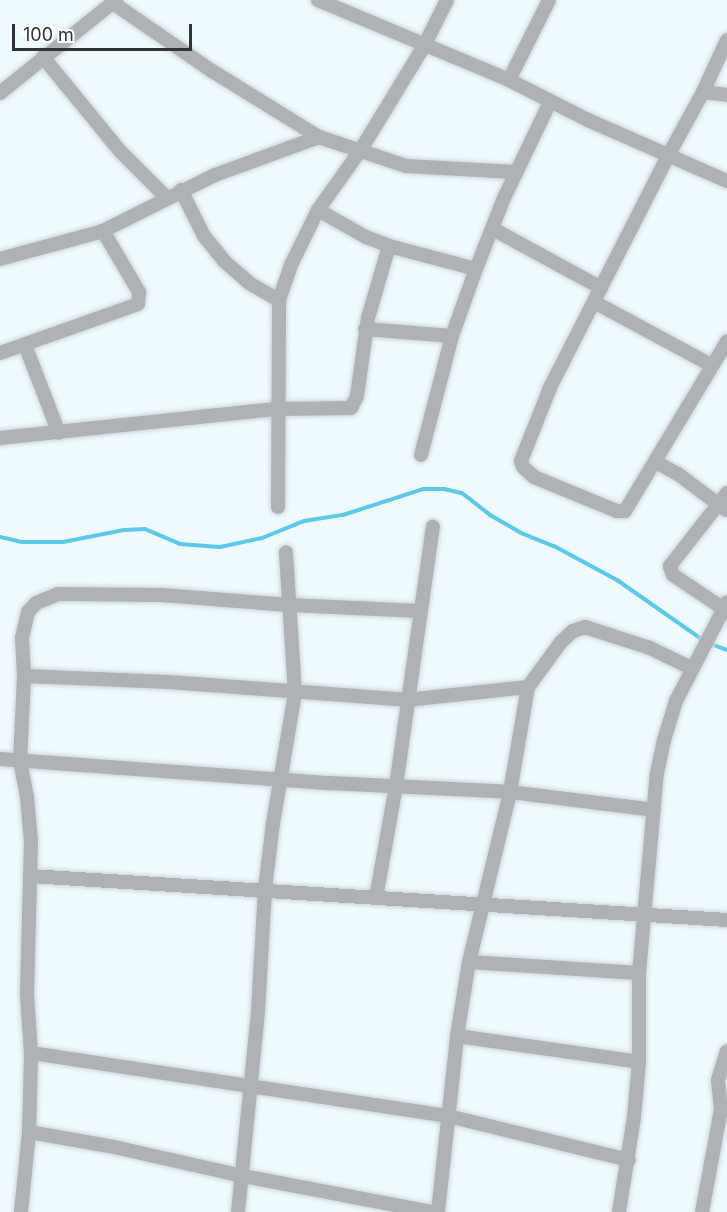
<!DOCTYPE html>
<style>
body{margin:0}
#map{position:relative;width:727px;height:1212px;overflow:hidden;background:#effafe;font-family:Inter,sans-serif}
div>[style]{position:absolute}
.stream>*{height:4px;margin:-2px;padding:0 2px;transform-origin:2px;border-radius:2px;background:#58caed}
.roads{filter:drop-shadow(0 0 2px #cdd6da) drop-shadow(0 0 2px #cdd6da)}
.minor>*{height:14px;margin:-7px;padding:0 7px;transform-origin:7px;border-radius:7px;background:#aeb2b4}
span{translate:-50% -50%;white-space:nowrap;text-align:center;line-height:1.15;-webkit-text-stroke:4.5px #fff;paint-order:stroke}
.scale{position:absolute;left:12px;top:24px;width:180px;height:27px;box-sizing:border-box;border:3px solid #303436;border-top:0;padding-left:8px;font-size:18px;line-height:21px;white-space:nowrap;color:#303436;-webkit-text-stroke:4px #fff;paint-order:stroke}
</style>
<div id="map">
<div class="stream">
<i style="left:0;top:537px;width:23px;rotate:13deg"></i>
<i style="left:22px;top:542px;width:41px"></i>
<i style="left:63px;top:542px;width:62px;rotate:-11.1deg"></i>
<i style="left:124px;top:530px;width:21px;rotate:-3deg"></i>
<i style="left:145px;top:529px;width:38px;rotate:23deg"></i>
<i style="left:180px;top:544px;width:40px;rotate:4.3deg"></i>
<i style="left:220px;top:547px;width:43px;rotate:-12.1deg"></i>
<i style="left:262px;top:538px;width:45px;rotate:-22deg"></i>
<i style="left:304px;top:521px;width:39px;rotate:-9deg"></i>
<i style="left:343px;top:515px;width:84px;rotate:-18deg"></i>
<i style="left:423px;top:489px;width:21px"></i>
<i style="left:444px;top:489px;width:18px;rotate:13deg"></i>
<i style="left:462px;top:493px;width:36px;rotate:38deg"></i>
<i style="left:490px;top:515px;width:36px;rotate:30deg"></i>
<i style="left:521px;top:533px;width:35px;rotate:22deg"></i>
<i style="left:554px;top:546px;width:72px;rotate:28.4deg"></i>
<i style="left:617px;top:580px;width:108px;rotate:34.9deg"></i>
<i style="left:706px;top:642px;width:22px;rotate:21deg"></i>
</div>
<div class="roads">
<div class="minor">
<i style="left:318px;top:0;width:207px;rotate:22.7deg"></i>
<i style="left:509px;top:80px;width:89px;rotate:26.9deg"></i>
<i style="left:588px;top:120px;width:152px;rotate:23.7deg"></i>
<i style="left:113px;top:3px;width:120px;rotate:34.5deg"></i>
<i style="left:212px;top:71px;width:126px;rotate:31.7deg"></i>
<i style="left:727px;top:40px;width:57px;rotate:114.8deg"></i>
<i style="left:703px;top:92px;width:71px;rotate:118.7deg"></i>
<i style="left:669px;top:154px;width:263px;rotate:117deg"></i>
<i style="left:550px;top:388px;width:79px;rotate:111.7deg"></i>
<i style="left:521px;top:461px;width:6px;rotate:72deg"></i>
<i style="left:523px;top:467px;width:15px;rotate:42deg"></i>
<i style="left:534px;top:477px;width:90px;rotate:22.3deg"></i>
<i style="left:617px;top:511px;width:8px"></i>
<i style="left:625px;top:511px;width:198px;rotate:-59deg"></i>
<i style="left:43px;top:57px;width:122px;rotate:50.7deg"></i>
<i style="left:120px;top:151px;width:65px;rotate:45deg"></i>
<i style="left:509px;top:80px;width:89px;rotate:-63.4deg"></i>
<i style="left:703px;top:92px;width:24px;rotate:7deg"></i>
<i style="left:0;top:93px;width:149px;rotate:-38.7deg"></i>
<i style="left:181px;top:190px;width:51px;rotate:63.4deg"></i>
<i style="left:204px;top:236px;width:32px;rotate:51deg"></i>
<i style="left:224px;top:261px;width:33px;rotate:41deg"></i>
<i style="left:249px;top:283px;width:34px;rotate:30deg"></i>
<i style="left:318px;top:210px;width:55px;rotate:29.4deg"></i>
<i style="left:366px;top:237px;width:25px;rotate:21deg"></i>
<i style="left:389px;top:246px;width:90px;rotate:14.8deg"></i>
<i style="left:493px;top:229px;width:123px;rotate:28.6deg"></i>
<i style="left:0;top:259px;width:107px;rotate:-15.2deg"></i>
<i style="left:103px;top:231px;width:125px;rotate:-26.6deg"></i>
<i style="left:215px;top:175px;width:111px;rotate:-20.1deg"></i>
<i style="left:319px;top:137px;width:92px;rotate:18.4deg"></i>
<i style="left:406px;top:166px;width:110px;rotate:3.1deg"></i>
<i style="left:594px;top:302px;width:133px;rotate:28.3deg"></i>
<i style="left:365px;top:329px;width:87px;rotate:4.6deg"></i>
<i style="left:25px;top:345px;width:94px;rotate:68.9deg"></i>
<i style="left:0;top:353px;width:146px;rotate:-19.5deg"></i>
<i style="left:138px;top:304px;width:12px;rotate:-85deg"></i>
<i style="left:139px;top:292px;width:71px;rotate:-120.5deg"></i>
<i style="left:0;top:438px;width:279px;rotate:-6deg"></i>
<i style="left:277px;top:409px;width:74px;rotate:-0.8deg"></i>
<i style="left:351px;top:408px;width:13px;rotate:-63deg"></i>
<i style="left:357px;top:396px;width:79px;rotate:-82deg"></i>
<i style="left:368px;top:318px;width:75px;rotate:-73.7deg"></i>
<i style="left:421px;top:455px;width:123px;rotate:-75.4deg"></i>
<i style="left:452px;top:336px;width:71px;rotate:-70.3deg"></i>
<i style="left:476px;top:269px;width:76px;rotate:-68.5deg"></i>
<i style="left:504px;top:198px;width:106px;rotate:-64.4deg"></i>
<i style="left:656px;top:462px;width:25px;rotate:29deg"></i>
<i style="left:678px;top:474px;width:60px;rotate:36.9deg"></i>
<i style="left:727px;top:493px;width:93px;rotate:128deg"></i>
<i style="left:670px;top:566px;width:9px;rotate:72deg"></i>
<i style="left:673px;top:575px;width:65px;rotate:33.7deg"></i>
<i style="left:278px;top:507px;width:207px;rotate:-89.7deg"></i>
<i style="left:279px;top:300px;width:39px;rotate:-71deg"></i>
<i style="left:292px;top:263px;width:59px;rotate:-63.9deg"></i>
<i style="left:318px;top:210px;width:72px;rotate:-54.6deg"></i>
<i style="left:360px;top:151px;width:123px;rotate:-58.6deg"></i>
<i style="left:424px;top:46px;width:51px;rotate:-63.4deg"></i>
<i style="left:24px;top:676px;width:145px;rotate:2.4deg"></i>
<i style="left:169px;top:682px;width:238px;rotate:4.3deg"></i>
<i style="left:406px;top:700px;width:123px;rotate:-6.1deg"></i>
<i style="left:0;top:759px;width:330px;rotate:4.2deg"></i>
<i style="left:329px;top:783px;width:181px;rotate:2.8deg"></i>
<i style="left:510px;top:792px;width:145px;rotate:7.1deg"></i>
<i style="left:30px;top:876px;width:698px;rotate:3.61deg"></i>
<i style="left:376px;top:898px;width:114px;rotate:-79.9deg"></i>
<i style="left:396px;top:786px;width:262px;rotate:-81.9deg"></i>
<i style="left:469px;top:962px;width:170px;rotate:3.7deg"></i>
<i style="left:457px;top:1036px;width:184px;rotate:8.1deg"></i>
<i style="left:31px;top:1053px;width:422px;rotate:8.6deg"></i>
<i style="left:448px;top:1116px;width:186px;rotate:13.7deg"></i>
<i style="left:29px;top:1132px;width:86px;rotate:10deg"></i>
<i style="left:114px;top:1147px;width:132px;rotate:12.7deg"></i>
<i style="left:243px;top:1176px;width:191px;rotate:10.8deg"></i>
<i style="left:21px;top:1212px;width:80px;rotate:-84.3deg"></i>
<i style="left:29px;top:1132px;width:79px;rotate:-88.5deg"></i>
<i style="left:31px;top:1053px;width:59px;rotate:-93.9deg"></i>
<i style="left:27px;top:994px;width:153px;rotate:-88.5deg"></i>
<i style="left:31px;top:841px;width:44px;rotate:-95.2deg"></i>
<i style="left:27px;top:797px;width:36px;rotate:-101deg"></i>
<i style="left:20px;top:762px;width:86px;rotate:-87.3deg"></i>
<i style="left:24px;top:676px;width:38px;rotate:-93deg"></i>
<i style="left:22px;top:638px;width:27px;rotate:-77deg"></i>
<i style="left:28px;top:612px;width:12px;rotate:-48deg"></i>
<i style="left:36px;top:603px;width:24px;rotate:-22deg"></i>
<i style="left:58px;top:594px;width:104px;rotate:0.6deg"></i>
<i style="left:162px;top:595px;width:127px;rotate:4.5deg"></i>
<i style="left:289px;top:605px;width:131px;rotate:2.6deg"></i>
<i style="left:238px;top:1212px;width:202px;rotate:-84.3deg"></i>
<i style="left:258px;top:1011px;width:122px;rotate:-86.7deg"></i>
<i style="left:265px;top:889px;width:66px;rotate:-83.1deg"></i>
<i style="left:273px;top:823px;width:132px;rotate:-80.4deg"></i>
<i style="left:295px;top:693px;width:141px;rotate:-93.7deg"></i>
<i style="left:438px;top:1212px;width:177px;rotate:-83.8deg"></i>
<i style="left:457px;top:1036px;width:75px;rotate:-80.8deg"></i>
<i style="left:469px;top:962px;width:175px;rotate:-76.4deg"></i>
<i style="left:510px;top:792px;width:107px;rotate:-80.3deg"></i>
<i style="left:528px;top:687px;width:56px;rotate:-53.7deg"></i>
<i style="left:561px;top:642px;width:16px;rotate:-43deg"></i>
<i style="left:573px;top:631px;width:13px;rotate:-18deg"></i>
<i style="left:585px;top:627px;width:68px;rotate:17.9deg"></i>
<i style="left:650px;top:648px;width:46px;rotate:26deg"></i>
<i style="left:619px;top:1212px;width:96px;rotate:-81deg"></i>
<i style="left:634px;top:1117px;width:55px;rotate:-84.8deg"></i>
<i style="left:639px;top:1062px;width:89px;rotate:-90deg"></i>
<i style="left:639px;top:973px;width:201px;rotate:-84.9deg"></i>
<i style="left:657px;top:773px;width:34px;rotate:-78deg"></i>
<i style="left:664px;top:740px;width:41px;rotate:-72.9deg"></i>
<i style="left:676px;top:701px;width:111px;rotate:-62.7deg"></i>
<i style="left:702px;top:1212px;width:105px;rotate:-79.5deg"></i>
<i style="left:721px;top:1109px;width:29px;rotate:-96deg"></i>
<i style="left:718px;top:1080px;width:30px;rotate:-73deg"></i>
</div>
</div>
<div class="scale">100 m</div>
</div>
